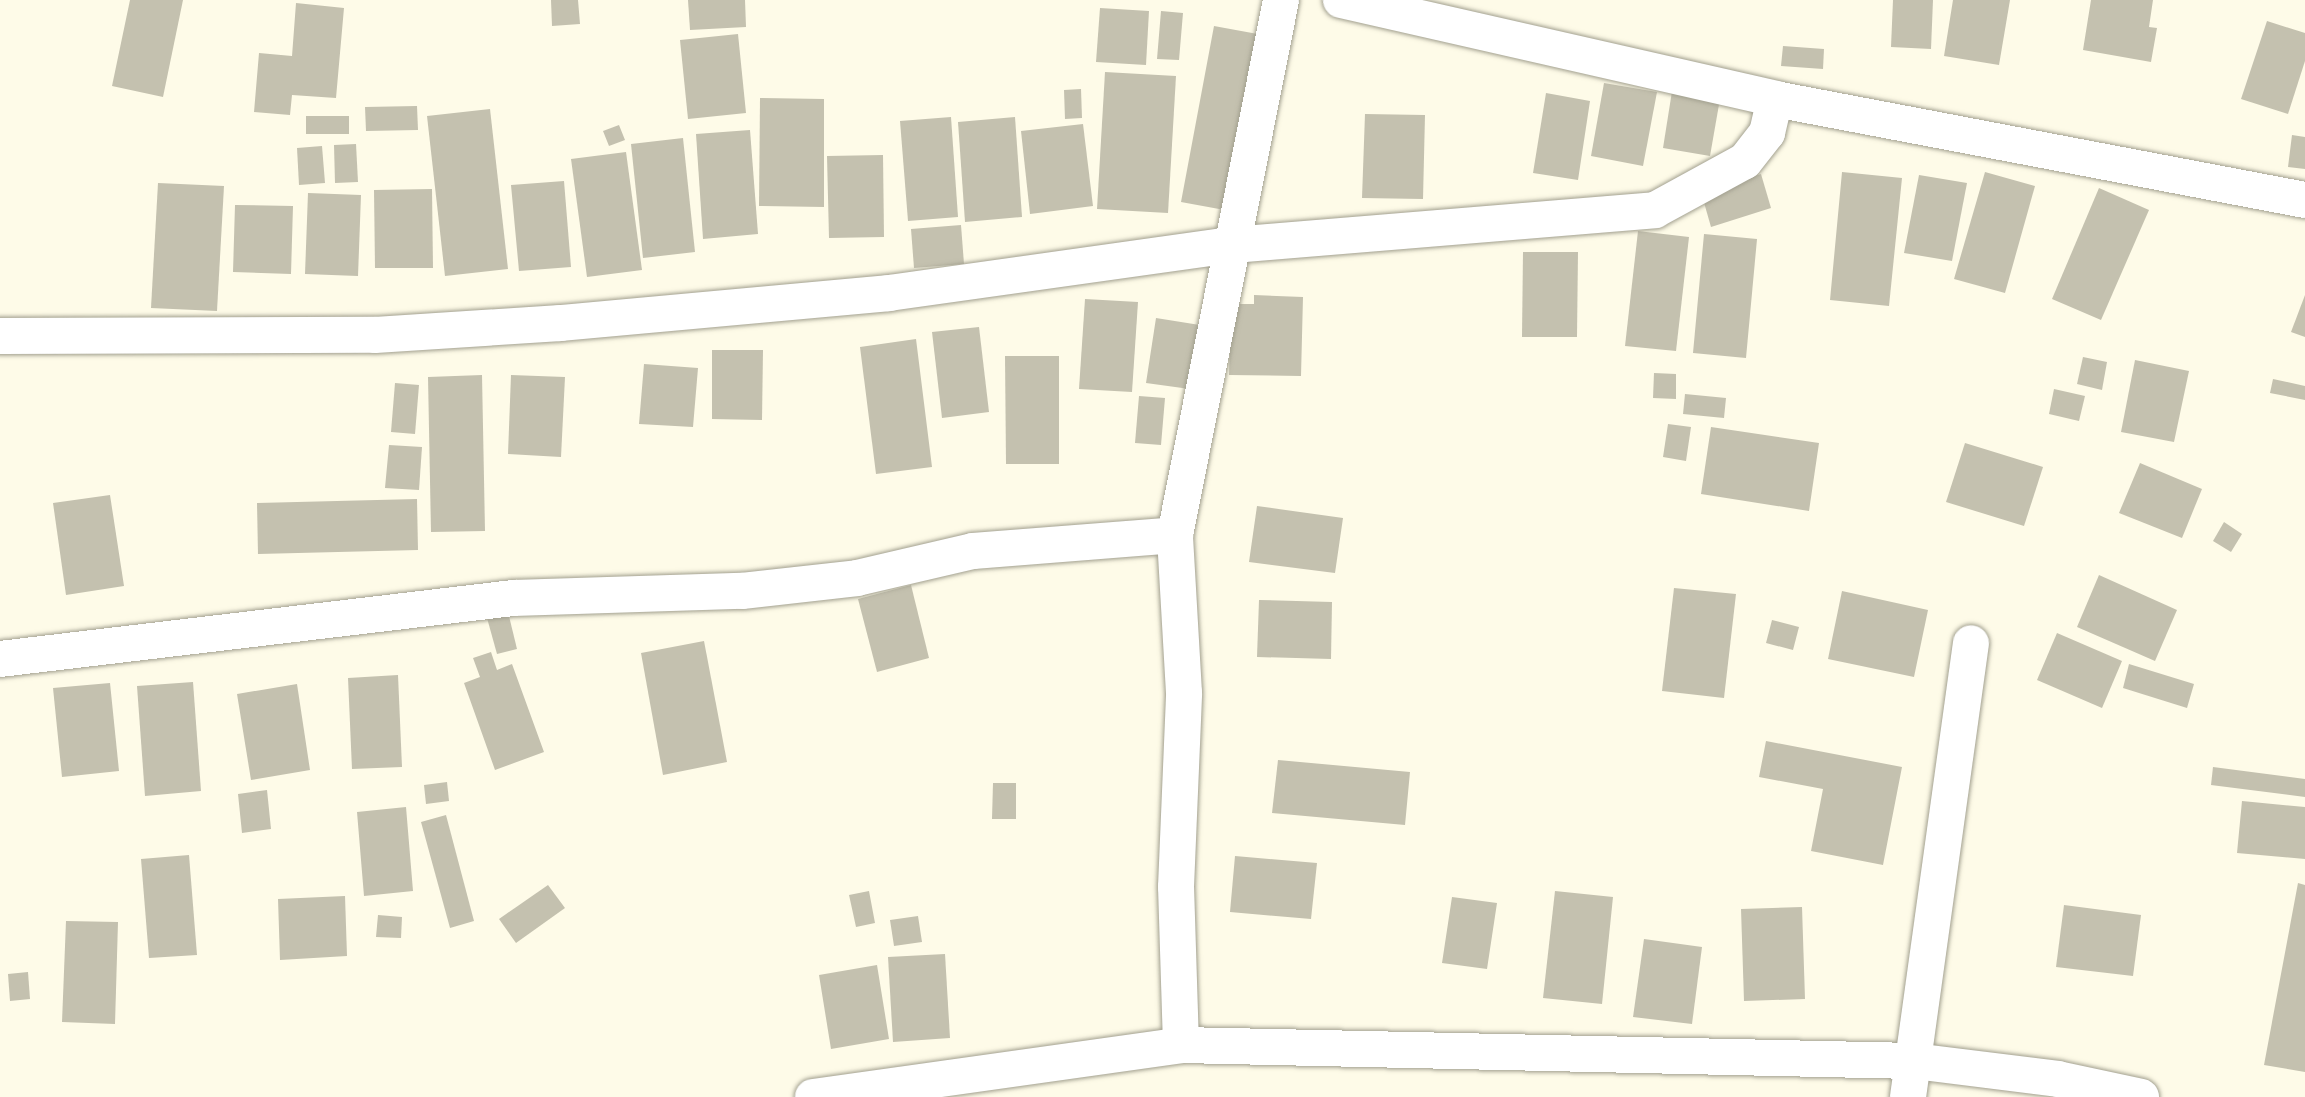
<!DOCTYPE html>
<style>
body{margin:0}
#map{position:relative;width:2305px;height:1097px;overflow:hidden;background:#fefbe8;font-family:Inter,sans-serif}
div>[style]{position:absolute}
.building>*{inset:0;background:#c4c1af}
.roads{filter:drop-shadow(0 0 2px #a2a08f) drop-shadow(0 0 2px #a2a08f)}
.minor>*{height:36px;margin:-18px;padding:0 18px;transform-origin:18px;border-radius:18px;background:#fff}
span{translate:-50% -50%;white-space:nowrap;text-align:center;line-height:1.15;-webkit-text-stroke:6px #fff;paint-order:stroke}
</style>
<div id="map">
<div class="building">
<i style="clip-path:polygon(130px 0,183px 0,163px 97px,112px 86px)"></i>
<i style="clip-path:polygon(551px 0,578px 0,580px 24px,552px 26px)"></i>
<i style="clip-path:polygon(688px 0,745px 0,746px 27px,690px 30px)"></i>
<i style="clip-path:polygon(1893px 0,1933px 0,1931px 49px,1891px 47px)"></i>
<i style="clip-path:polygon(1953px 0,2010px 0,1999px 65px,1944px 56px)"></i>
<i style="clip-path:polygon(2091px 0,2153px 0,2149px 27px,2157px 28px,2151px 62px,2083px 50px)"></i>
<i style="clip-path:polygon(296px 3px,344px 8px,336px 98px,292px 95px,290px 115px,254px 112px,259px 53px,292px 56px)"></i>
<i style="clip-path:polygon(1100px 8px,1149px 11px,1146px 65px,1096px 62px)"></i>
<i style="clip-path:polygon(1161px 11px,1183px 13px,1179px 60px,1157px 59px)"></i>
<i style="clip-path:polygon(2267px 21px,2305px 33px,2305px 61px,2288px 114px,2241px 99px)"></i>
<i style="clip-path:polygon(1214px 26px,1263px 35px,1230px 211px,1181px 202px)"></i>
<i style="clip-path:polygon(738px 34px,746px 113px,688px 119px,680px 40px)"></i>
<i style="clip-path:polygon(1783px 46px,1824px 49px,1823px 69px,1781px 66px)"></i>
<i style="clip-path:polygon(1105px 72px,1176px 76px,1168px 213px,1097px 209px)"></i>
<i style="clip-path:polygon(1604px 83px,1657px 92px,1643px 166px,1591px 156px)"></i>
<i style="clip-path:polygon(1673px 85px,1721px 93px,1710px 156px,1663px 148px)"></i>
<i style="clip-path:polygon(1081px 89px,1082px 118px,1065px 119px,1064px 90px)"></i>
<i style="clip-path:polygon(1546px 93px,1590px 101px,1578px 180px,1533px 173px)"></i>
<i style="clip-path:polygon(760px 98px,824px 99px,824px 207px,759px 206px)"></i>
<i style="clip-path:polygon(417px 106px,418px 130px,366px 131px,365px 107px)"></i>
<i style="clip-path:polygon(490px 109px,508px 269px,445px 276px,427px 116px)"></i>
<i style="clip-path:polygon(1365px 114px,1425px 115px,1423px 199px,1362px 198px)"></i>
<i style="clip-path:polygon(306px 116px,349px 116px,349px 134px,306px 134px)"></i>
<i style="clip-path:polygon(951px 117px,958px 217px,908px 221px,900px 121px)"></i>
<i style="clip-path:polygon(1015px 117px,1022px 217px,965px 222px,958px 122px)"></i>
<i style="clip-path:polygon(1083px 124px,1093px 206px,1030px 214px,1021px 131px)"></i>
<i style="clip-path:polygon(619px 125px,625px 140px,609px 146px,603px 131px)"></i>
<i style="clip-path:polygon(750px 130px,758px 234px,703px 239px,696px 134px)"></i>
<i style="clip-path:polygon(2292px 135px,2305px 137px,2305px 169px,2288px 167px)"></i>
<i style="clip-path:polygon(683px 138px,695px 252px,643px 258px,631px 144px)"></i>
<i style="clip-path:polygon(356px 144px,358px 182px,335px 183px,334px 145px)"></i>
<i style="clip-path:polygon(322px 146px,325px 183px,299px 185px,297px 148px)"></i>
<i style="clip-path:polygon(626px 152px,642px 270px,587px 277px,571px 159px)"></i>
<i style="clip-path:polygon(883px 155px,884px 237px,829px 238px,827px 156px)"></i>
<i style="clip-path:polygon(1842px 172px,1902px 178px,1889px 306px,1830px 300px)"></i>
<i style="clip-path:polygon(1985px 172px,2035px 186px,2005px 293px,1954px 279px)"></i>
<i style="clip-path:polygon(1761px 174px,1771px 208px,1711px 227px,1701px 192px)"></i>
<i style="clip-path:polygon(1919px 175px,1967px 183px,1952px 261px,1904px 253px)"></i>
<i style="clip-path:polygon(564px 181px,571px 267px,519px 271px,511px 185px)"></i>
<i style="clip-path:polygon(158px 183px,224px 186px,217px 311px,151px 308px)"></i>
<i style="clip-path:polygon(2099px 188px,2149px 210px,2101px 320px,2052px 299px)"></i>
<i style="clip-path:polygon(432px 189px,433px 268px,375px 268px,374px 190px)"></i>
<i style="clip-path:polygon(308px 193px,361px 195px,358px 276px,305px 274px)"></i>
<i style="clip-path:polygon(235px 205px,293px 206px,291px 274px,233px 272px)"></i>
<i style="clip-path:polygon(961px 225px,964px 264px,914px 268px,911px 229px)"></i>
<i style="clip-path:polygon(1638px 231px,1689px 237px,1676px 351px,1625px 346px)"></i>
<i style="clip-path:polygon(1704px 234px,1757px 239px,1746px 358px,1693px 353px)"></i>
<i style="clip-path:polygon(1523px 252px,1578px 252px,1577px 337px,1522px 337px)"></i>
<i style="clip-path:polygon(1254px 295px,1303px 297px,1301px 376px,1229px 375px,1231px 304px,1254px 304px)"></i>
<i style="clip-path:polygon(2305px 295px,2305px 337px,2291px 332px)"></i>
<i style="clip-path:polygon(1085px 299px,1138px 302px,1132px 392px,1079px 389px)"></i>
<i style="clip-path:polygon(1156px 318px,1206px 326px,1197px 390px,1146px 383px)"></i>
<i style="clip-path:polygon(979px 327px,989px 412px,942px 418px,932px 332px)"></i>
<i style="clip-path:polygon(916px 339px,932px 467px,876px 474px,860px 347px)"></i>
<i style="clip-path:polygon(712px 350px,763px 350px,762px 420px,712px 419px)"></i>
<i style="clip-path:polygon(1005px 356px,1059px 356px,1059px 464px,1006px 464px)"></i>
<i style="clip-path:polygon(2083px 357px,2107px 362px,2102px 390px,2077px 384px)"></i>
<i style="clip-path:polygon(2135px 360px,2189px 371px,2174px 442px,2121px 432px)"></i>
<i style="clip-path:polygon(644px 364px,698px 368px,693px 427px,639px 424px)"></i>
<i style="clip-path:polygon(1654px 373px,1676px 374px,1676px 399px,1653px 398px)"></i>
<i style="clip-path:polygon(482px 375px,485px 531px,431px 532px,428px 377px)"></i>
<i style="clip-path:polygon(511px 375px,565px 377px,561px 457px,508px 454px)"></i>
<i style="clip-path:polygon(2273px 379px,2305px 386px,2305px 400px,2270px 393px)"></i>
<i style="clip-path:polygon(395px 383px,419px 385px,415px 434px,391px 432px)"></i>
<i style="clip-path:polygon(2054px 389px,2085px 396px,2079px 421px,2049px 414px)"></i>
<i style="clip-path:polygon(1685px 394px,1726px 398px,1724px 418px,1683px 414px)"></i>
<i style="clip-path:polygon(1139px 396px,1165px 398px,1161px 445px,1135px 443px)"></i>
<i style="clip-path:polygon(1668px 424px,1691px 427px,1686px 461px,1663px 457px)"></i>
<i style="clip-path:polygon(1711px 427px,1819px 443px,1809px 511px,1701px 494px)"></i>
<i style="clip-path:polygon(1965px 443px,2043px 467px,2024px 526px,1946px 502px)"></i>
<i style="clip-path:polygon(389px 445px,422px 447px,419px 490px,385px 488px)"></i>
<i style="clip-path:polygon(2140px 463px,2202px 489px,2182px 538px,2119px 513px)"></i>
<i style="clip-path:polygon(110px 495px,124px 586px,66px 595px,53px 503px)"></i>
<i style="clip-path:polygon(417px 499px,418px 550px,258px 554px,257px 503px)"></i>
<i style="clip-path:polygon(1257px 506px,1343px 518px,1335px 573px,1249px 562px)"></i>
<i style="clip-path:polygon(2224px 522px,2242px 534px,2231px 552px,2213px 541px)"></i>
<i style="clip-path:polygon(2099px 575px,2177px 610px,2155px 661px,2077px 627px)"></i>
<i style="clip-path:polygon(911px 585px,929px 658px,877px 672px,858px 599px)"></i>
<i style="clip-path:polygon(1674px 588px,1736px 594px,1724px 698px,1662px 691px)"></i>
<i style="clip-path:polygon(1842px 591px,1928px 610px,1914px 677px,1828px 659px)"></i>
<i style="clip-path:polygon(1259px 600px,1332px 602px,1331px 659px,1257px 657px)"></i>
<i style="clip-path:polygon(508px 612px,517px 649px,497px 654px,487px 618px)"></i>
<i style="clip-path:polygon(1772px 620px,1799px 627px,1793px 650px,1766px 643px)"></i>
<i style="clip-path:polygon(2057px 633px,2122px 661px,2102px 708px,2037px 680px)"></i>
<i style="clip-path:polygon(704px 641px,727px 762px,663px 775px,641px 653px)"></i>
<i style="clip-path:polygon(491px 652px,497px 670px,512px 664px,544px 752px,495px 770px,464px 683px,480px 677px,473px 658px)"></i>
<i style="clip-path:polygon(2129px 664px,2194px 684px,2187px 708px,2123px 688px)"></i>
<i style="clip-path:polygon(398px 675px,402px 767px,352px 769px,348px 678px)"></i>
<i style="clip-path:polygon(193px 682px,201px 791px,145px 796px,137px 686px)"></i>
<i style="clip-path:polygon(110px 683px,119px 771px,62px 777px,53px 688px)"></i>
<i style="clip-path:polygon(297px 684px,310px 770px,251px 780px,237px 694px)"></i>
<i style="clip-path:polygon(1766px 741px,1902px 767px,1883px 865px,1811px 851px,1823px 789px,1759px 777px)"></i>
<i style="clip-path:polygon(1278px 760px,1410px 772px,1405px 825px,1272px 813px)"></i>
<i style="clip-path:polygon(2213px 767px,2305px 779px,2305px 797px,2211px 785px)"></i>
<i style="clip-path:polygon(447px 782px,449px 801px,426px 804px,424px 785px)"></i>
<i style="clip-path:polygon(993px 783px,1016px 783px,1016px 819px,992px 819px)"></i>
<i style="clip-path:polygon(267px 790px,271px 829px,242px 833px,238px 794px)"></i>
<i style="clip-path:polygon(2242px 801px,2305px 807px,2305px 859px,2237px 853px)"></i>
<i style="clip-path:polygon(406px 807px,413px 891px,364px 896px,357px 812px)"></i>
<i style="clip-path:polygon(446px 815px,474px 921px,450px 928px,421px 822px)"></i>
<i style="clip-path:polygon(189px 855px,197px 955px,149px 958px,141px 859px)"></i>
<i style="clip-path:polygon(1235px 856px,1317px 863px,1311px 919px,1230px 912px)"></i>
<i style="clip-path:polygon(2298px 883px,2305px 885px,2305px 1072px,2264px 1065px)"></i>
<i style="clip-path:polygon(548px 885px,565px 908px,516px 943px,499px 919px)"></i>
<i style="clip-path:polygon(869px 891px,875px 923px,856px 927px,849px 895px)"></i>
<i style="clip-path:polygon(1555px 891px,1613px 897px,1602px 1004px,1543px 998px)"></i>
<i style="clip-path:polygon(345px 896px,347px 956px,280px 960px,278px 899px)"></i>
<i style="clip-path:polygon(1452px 897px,1497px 903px,1487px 969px,1442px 963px)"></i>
<i style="clip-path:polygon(2064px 905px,2141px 915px,2133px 976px,2056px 967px)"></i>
<i style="clip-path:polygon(1802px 907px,1805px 999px,1744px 1001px,1741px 909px)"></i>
<i style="clip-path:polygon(378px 915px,402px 917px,401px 938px,376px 937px)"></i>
<i style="clip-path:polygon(918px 916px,922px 942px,894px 946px,890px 920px)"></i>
<i style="clip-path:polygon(66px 921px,118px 922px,115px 1024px,62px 1022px)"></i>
<i style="clip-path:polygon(1644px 939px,1702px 947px,1692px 1024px,1633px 1017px)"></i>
<i style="clip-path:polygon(945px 954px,950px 1038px,893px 1042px,888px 957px)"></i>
<i style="clip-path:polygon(877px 965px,889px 1039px,831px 1049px,819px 975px)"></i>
<i style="clip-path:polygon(28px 972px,30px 999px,10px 1001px,8px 974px)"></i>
</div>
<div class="roads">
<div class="minor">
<i style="left:1341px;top:0;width:445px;rotate:12.8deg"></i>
<i style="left:1775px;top:99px;width:540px;rotate:10.79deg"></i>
<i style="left:0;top:336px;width:375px;rotate:-0.2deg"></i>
<i style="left:375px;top:335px;width:186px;rotate:-3.7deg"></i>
<i style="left:561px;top:323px;width:329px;rotate:-5.2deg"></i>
<i style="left:889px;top:293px;width:346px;rotate:-8deg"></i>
<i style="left:1232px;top:245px;width:424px;rotate:-4.7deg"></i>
<i style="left:1655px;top:210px;width:102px;rotate:-28.6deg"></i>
<i style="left:1745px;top:161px;width:36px;rotate:-52deg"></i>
<i style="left:1767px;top:133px;width:35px;rotate:-77deg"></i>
<i style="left:0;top:659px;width:517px;rotate:-6.78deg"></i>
<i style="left:513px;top:598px;width:229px;rotate:-1.8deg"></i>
<i style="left:742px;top:591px;width:116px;rotate:-6.4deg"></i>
<i style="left:857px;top:578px;width:119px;rotate:-13.1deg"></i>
<i style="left:973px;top:551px;width:203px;rotate:-4.5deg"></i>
<i style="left:1181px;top:1045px;width:158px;rotate:-91.8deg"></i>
<i style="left:1176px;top:887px;width:194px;rotate:-87.6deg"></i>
<i style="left:1184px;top:693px;width:158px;rotate:-93.3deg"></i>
<i style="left:1175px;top:535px;width:545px;rotate:-78.79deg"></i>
<i style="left:813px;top:1097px;width:372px;rotate:-8deg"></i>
<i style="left:1181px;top:1045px;width:733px;rotate:1.25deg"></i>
<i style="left:1914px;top:1061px;width:145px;rotate:7.1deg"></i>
<i style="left:2058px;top:1079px;width:85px;rotate:12.2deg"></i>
<i style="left:1908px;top:1097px;width:458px;rotate:-82.1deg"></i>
</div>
</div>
</div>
